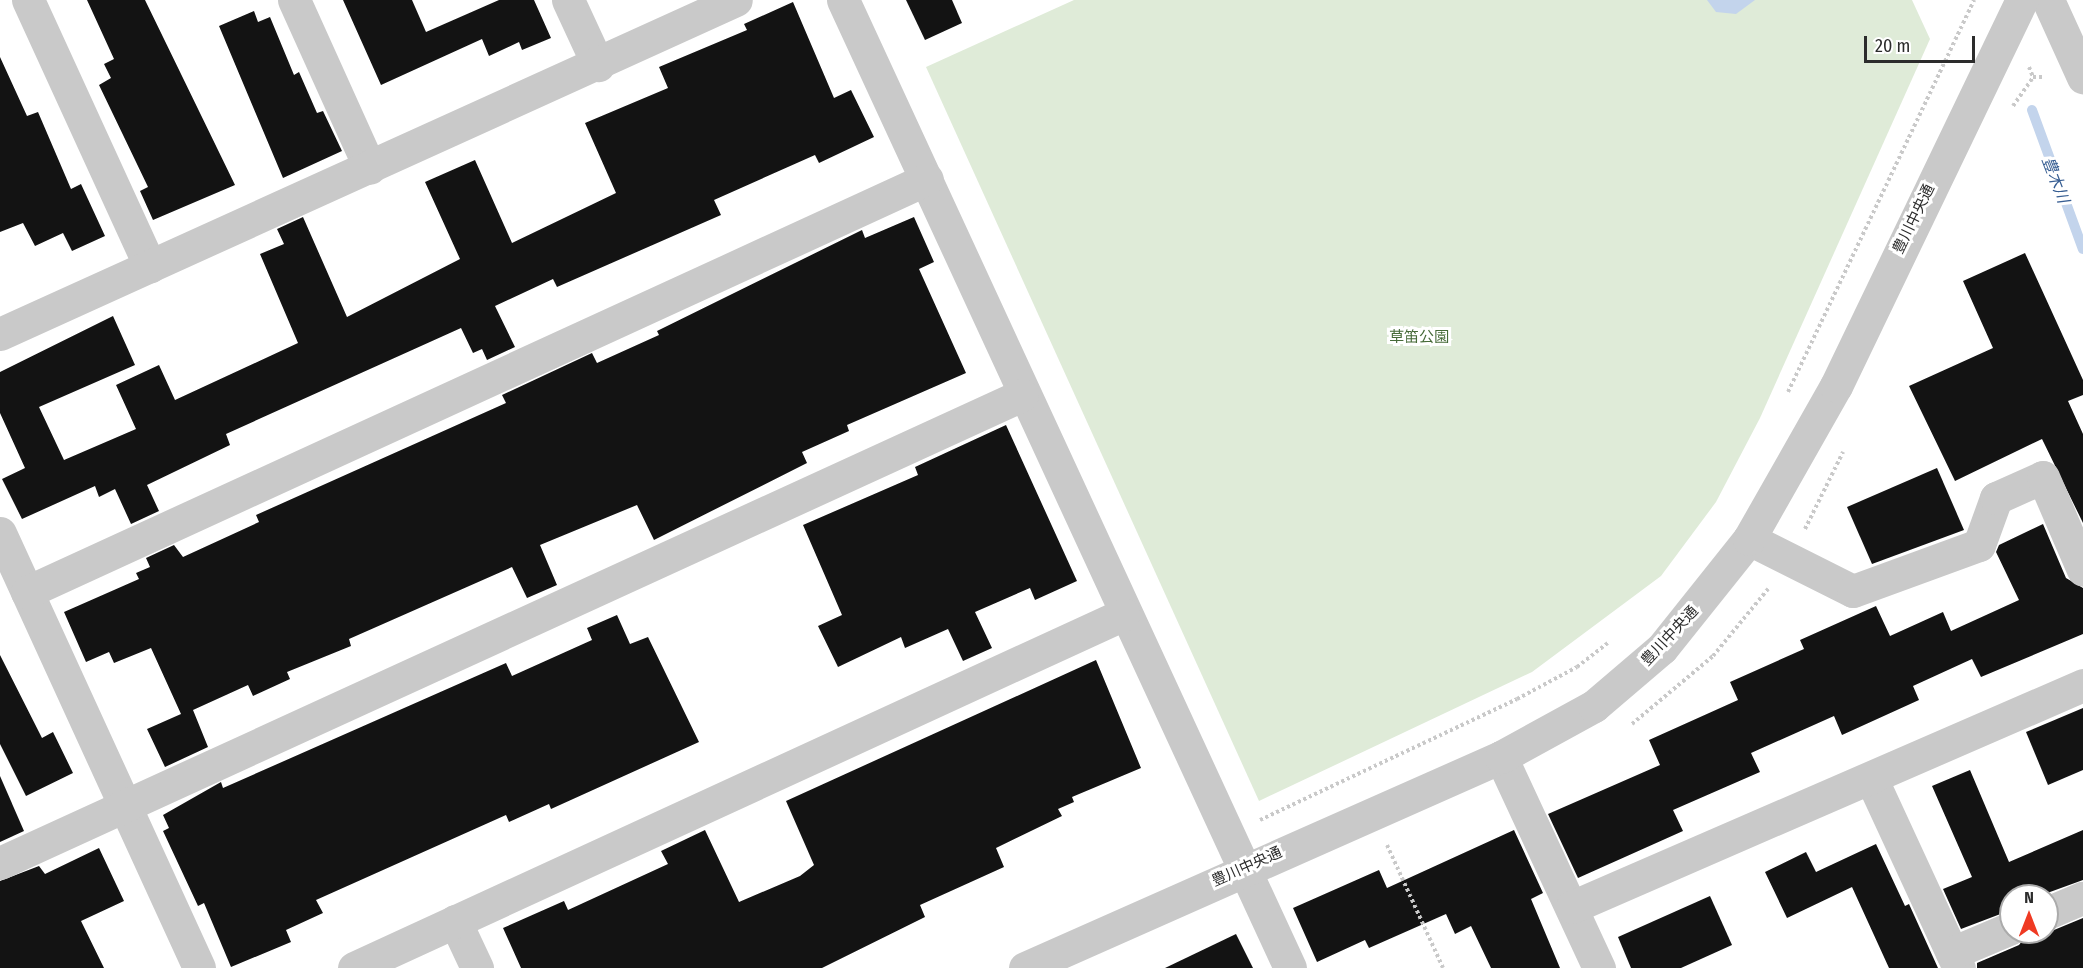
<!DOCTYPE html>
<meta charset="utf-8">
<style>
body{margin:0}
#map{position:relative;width:2083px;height:968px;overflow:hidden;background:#fff;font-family:"Fira Sans Condensed","Noto Sans JP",sans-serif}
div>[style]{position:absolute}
.green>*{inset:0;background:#dfebd8}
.water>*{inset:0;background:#c3d4ec}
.stream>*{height:10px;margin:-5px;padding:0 5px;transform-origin:5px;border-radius:5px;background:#c3d4ec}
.building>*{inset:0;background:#131313}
.path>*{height:4px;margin-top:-2px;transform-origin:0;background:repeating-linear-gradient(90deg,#c9c9c9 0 3px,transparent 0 6px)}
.minor>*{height:33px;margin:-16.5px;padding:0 16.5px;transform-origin:16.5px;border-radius:16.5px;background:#c9c9c9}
span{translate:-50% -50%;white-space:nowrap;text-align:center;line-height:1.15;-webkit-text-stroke:6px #fff;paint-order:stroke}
.street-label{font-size:15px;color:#2c2c2c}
.park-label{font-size:15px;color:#466a38}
.water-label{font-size:16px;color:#365d92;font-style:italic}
.north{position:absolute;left:1999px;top:884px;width:60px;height:60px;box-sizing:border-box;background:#fff;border:2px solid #ababab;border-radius:50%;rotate:0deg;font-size:16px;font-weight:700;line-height:24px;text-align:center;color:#2c2c2c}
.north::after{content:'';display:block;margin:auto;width:21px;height:27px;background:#ef3a23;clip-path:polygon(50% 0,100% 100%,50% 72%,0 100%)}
.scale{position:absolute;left:1864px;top:36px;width:111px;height:27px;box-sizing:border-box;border:3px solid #2c2c2c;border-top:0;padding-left:8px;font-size:18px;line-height:21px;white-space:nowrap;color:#2c2c2c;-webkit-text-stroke:4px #fff;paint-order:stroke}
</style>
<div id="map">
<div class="green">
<i style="clip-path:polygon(1074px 0,1912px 0,1930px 39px,1760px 418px,1716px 502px,1661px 576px,1532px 672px,1259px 801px,926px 67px)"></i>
</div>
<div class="water">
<i style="clip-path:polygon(1707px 0,1755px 0,1736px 14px,1716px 12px)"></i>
</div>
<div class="stream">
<i style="left:2032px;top:110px;width:148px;rotate:69.9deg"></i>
</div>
<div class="building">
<i style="clip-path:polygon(87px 0,145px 0,235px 185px,153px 220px,140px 191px,148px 187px,99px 85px,111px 78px,104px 64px,114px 59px)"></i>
<i style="clip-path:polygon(343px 0,412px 0,426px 32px,499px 0,534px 0,551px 38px,522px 50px,519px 42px,489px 56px,482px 39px,381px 85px)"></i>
<i style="clip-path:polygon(906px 0,952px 0,962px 23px,925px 40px)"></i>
<i style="clip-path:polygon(793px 2px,834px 98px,851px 90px,874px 137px,819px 163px,815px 155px,714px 200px,721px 215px,557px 287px,553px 279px,495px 306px,515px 347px,487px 360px,482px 349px,473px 353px,461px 328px,226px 434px,230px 445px,147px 485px,159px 511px,131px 524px,115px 489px,99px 497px,95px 486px,22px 519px,2px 479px,25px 468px,0 413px,0 372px,113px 316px,135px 365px,39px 407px,64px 460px,136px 429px,116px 385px,159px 365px,175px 400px,298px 343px,260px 254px,284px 244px,277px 229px,303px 217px,347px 317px,460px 259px,425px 182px,475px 160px,512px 243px,616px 193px,585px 123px,668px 88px,659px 67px,747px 30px,744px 24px)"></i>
<i style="clip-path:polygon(254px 11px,258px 22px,270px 17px,294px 75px,299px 72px,317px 113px,323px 111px,342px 151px,283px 178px,219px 26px)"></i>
<i style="clip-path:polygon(0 57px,27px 116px,38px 112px,71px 189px,81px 184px,105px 236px,72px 251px,63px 233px,35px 246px,23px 223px,0 232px)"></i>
<i style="clip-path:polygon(914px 217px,934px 262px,919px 269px,966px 373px,847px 425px,849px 431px,802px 452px,807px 463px,654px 540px,637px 505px,540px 545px,557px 585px,527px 598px,512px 567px,349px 639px,351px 646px,287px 672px,290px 679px,253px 696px,248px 685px,193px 710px,208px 747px,165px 767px,147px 729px,181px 714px,151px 648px,114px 663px,109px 652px,86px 662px,64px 612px,139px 579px,136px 573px,150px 567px,146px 558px,174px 545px,183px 557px,259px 522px,256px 515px,506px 403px,502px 395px,592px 353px,597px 363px,659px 335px,657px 331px,862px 230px,865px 238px)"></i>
<i style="clip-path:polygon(2025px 253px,2083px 380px,2083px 395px,2068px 401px,2083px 434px,2083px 523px,2042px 439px,1955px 481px,1909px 386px,1993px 348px,1963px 281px)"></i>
<i style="clip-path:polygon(1006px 425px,1077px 581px,1035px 600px,1030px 588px,975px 612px,992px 648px,963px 661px,948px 629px,905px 648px,901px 637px,838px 667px,818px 626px,842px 615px,803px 525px,918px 475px,915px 467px)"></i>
<i style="clip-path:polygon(1937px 468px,1964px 530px,1872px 564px,1847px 507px)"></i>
<i style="clip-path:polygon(2043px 524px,2066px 578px,2083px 588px,2083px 634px,1981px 677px,1972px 659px,1913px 686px,1919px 700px,1842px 735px,1834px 716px,1751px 753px,1760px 772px,1673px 810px,1683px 831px,1578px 878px,1548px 814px,1660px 765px,1649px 740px,1738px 700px,1730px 682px,1804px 649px,1800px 640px,1876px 606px,1890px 636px,1943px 612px,1951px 631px,2019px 600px,1996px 552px,1999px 545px)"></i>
<i style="clip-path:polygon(617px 615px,630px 644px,648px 637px,699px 742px,551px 809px,549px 804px,509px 822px,506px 815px,316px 900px,323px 913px,286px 930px,291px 942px,231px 967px,204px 903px,198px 906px,163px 831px,169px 828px,163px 815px,221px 782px,223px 788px,506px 663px,512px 676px,592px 640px,587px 628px)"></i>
<i style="clip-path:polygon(0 655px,42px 738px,53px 732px,73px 773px,26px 796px,0 744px)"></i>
<i style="clip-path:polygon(1096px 660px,1141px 768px,1072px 797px,1074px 802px,1058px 809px,1062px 816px,996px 848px,1004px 867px,920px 905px,925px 917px,822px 968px,521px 968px,503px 928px,564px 901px,568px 910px,668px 864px,661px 851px,705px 830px,739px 902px,800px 876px,814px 865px,786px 801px)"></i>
<i style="clip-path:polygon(2083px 708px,2083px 770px,2048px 785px,2026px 732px)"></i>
<i style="clip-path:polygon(1970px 770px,2009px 862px,2083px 830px,2083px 880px,2039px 896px,2011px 896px,2011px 910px,1961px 929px,1943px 889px,1972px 877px,1932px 786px)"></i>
<i style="clip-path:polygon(0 776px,24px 831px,0 842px)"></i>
<i style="clip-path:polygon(1514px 830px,1543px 893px,1531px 899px,1560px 968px,1491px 968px,1471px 926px,1455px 934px,1446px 914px,1369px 948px,1365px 940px,1317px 962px,1293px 908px,1379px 870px,1387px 888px)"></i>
<i style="clip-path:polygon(1876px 844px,1905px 906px,1909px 904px,1938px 968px,1889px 968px,1852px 887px,1787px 918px,1765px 872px,1806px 852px,1816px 872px)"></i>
<i style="clip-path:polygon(99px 848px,124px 901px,81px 921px,104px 968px,0 968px,0 881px,39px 866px,45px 874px)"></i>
<i style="clip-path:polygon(1710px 896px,1732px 945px,1681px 968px,1631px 968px,1618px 937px)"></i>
<i style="clip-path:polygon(2083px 918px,2083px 968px,1977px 968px,1977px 963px,2019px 945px,2029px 932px,2054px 930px)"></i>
<i style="clip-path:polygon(1236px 934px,1253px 968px,1165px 968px)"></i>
</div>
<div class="path">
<i style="left:2029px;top:67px;width:11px;rotate:68deg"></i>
<i style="left:2033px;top:77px;width:12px"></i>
<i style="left:2013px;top:106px;width:35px;rotate:-55deg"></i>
<i style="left:1788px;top:392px;width:434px;rotate:-64.6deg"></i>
<i style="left:1805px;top:529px;width:86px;rotate:-63.7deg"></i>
<i style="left:1632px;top:724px;width:106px;rotate:-40deg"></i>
<i style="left:1713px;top:656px;width:87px;rotate:-50.6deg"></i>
<i style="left:1260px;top:820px;width:284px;rotate:-25.2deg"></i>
<i style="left:1517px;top:699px;width:68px;rotate:-28.1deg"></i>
<i style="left:1577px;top:667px;width:39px;rotate:-38deg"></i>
<i style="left:1387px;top:845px;width:135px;rotate:65.5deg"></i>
</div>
<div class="minor">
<i style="left:28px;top:0;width:293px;rotate:65.4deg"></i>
<i style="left:294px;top:0;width:184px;rotate:65.7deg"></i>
<i style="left:568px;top:0;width:72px;rotate:65.2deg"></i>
<i style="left:843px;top:0;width:1066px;rotate:65.21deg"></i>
<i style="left:2048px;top:0;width:85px;rotate:65.6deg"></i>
<i style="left:0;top:334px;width:808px;rotate:-24.41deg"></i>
<i style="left:0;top:533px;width:478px;rotate:65.4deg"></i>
<i style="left:1749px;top:539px;width:116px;rotate:26.6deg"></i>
<i style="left:1853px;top:591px;width:134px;rotate:-20.1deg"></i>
<i style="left:1979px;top:545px;width:50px;rotate:-70.1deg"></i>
<i style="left:1996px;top:498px;width:51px;rotate:-24.1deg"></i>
<i style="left:2043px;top:477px;width:101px;rotate:66.7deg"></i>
<i style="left:27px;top:592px;width:990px;rotate:-24.65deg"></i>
<i style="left:1501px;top:757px;width:233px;rotate:65.1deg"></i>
<i style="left:1872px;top:780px;width:207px;rotate:65.2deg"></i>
<i style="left:0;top:863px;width:1124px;rotate:-24.6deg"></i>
<i style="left:1572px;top:907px;width:557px;rotate:-23.48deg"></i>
<i style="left:2047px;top:913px;width:39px;rotate:-23deg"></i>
<i style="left:455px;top:921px;width:52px;rotate:64.9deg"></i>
<i style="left:1952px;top:953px;width:64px;rotate:-23deg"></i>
<i style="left:354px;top:968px;width:847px;rotate:-24.69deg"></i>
<i style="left:1025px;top:968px;width:521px;rotate:-23.91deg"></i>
<i style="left:1501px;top:757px;width:106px;rotate:-28.7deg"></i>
<i style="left:1594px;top:706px;width:89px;rotate:-40.5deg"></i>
<i style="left:1662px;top:648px;width:139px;rotate:-51.4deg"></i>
<i style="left:1749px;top:539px;width:176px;rotate:-60.4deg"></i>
<i style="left:1836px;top:386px;width:428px;rotate:-64.3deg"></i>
</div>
<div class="street-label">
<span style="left:1914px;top:219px;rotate:-64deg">豊川中央通</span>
<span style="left:1670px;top:636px;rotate:-47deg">豊川中央通</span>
<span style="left:1247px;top:867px;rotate:-24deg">豊川中央通</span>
</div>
<div class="park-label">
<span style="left:1419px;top:338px">草笛公園</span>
</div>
<div class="water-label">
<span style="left:2055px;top:180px;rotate:69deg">豊木川</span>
</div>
<div class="north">N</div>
<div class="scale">20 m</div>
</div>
